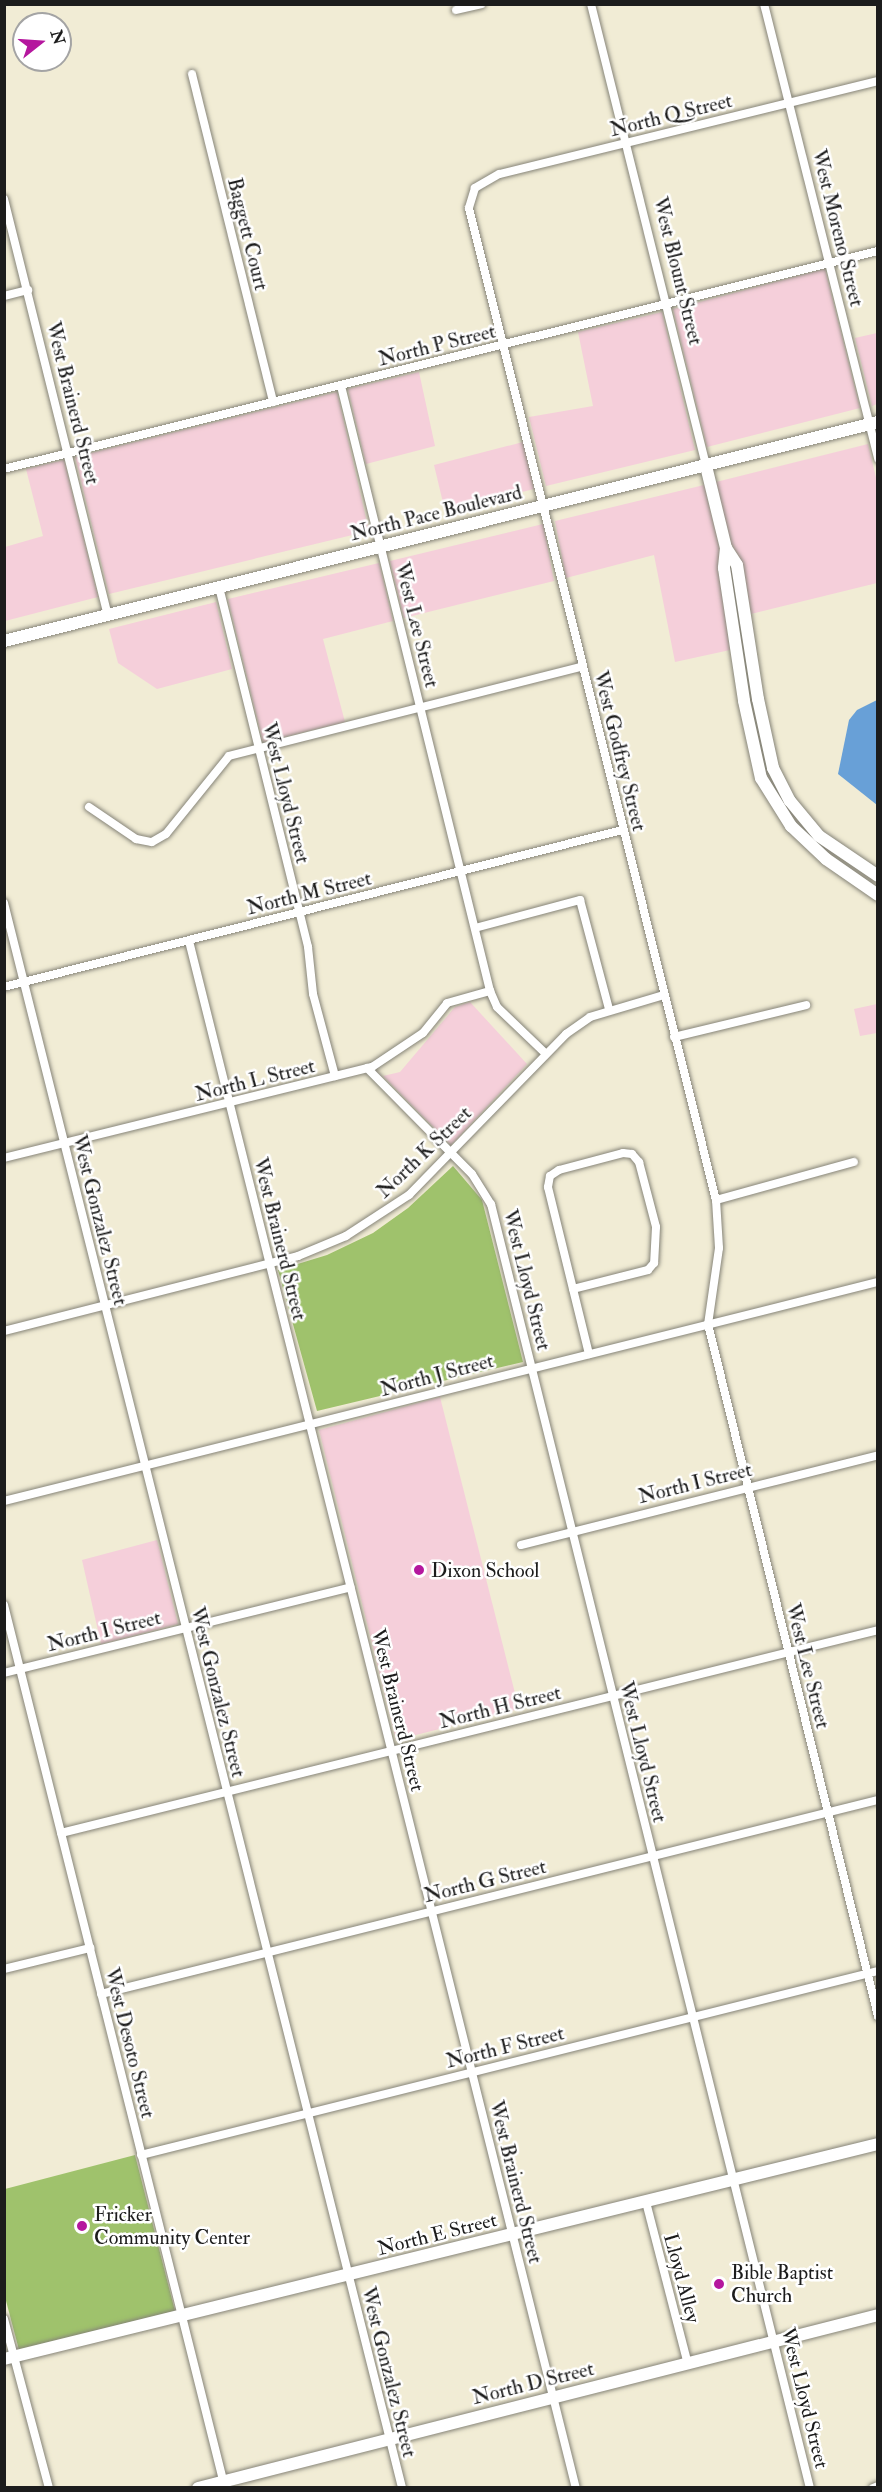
<!DOCTYPE html>
<style>
body{margin:0}
#map{position:relative;width:882px;height:2492px;overflow:hidden;background:#f1ecd5;font-family:"IM FELL Double Pica",serif}
div>[style]{position:absolute}
.built>*{inset:0;background:#f5cfda}
.green>*{inset:0;background:#9fc26c}
.water>*{inset:0;background:#68a0d7}
.roads{filter:drop-shadow(0 0 2px #868478) drop-shadow(0 0 2px #868478)}
.street>*{height:8px;margin:-4px;padding:0 4px;transform-origin:4px;border-radius:4px;background:#fff}
.secondary>*{height:12px;margin:-6px;padding:0 6px;transform-origin:6px;border-radius:6px;background:#fff}
.dots>*{width:16px;height:16px;translate:-50% -50%;box-sizing:border-box;border:3px solid #fff;border-radius:50%}
span{translate:-50% -50%;white-space:nowrap;text-align:center;line-height:1.15;-webkit-text-stroke:5px #fff;paint-order:stroke}
.street-label{font-size:20px;color:#1c1c1c}
.poi-label{font-size:20px;color:#1c1c1c}
.left{translate:0 -50%;text-align:left}
.frame{position:absolute;inset:0;border:6px solid #1c1c1c;pointer-events:none}
.north{position:absolute;left:12px;top:12px;width:60px;height:60px;box-sizing:border-box;background:#fff;border:2px solid #a4a4a4;border-radius:50%;rotate:73deg;font-size:16px;font-weight:700;line-height:24px;text-align:center;color:#1c1c1c}
.north::after{content:'';display:block;margin:auto;width:21px;height:27px;background:#b5179e;clip-path:polygon(50% 0,100% 100%,50% 72%,0 100%)}
</style>
<div id="map">
<div class="built">
<i style="clip-path:polygon(825px 269px,860px 408px,707px 447px,673px 309px)"></i>
<i style="clip-path:polygon(662px 312px,695px 450px,546px 486px,529px 417px,593px 406px,578px 332px)"></i>
<i style="clip-path:polygon(877px 333px,877px 404px,872px 406px,855px 338px)"></i>
<i style="clip-path:polygon(419px 372px,435px 446px,366px 464px,348px 389px)"></i>
<i style="clip-path:polygon(337px 392px,369px 531px,109px 594px,75px 457px)"></i>
<i style="clip-path:polygon(523px 442px,534px 489px,445px 511px,434px 465px)"></i>
<i style="clip-path:polygon(868px 444px,877px 482px,877px 583px,751px 614px,743px 564px,731px 543px,716px 482px)"></i>
<i style="clip-path:polygon(64px 460px,98px 597px,5px 621px,5px 547px,43px 536px,26px 469px)"></i>
<i style="clip-path:polygon(704px 485px,720px 550px,718px 569px,730px 650px,675px 662px,654px 555px,566px 578px,555px 521px)"></i>
<i style="clip-path:polygon(543px 524px,554px 581px,404px 618px,390px 561px)"></i>
<i style="clip-path:polygon(379px 563px,393px 621px,323px 639px,345px 722px,263px 742px,228px 599px)"></i>
<i style="clip-path:polygon(216px 602px,232px 669px,157px 689px,118px 663px,109px 629px)"></i>
<i style="clip-path:polygon(470px 1002px,527px 1064px,451px 1145px,383px 1076px,400px 1072px,455px 1007px)"></i>
<i style="clip-path:polygon(877px 1004px,877px 1033px,860px 1036px,854px 1009px)"></i>
<i style="clip-path:polygon(440px 1397px,519px 1709px,396px 1740px,319px 1430px)"></i>
<i style="clip-path:polygon(157px 1540px,178px 1624px,101px 1644px,82px 1560px)"></i>
</div>
<div class="green">
<i style="clip-path:polygon(453px 1166px,482px 1200px,523px 1362px,317px 1411px,278px 1270px,327px 1255px,373px 1233px,408px 1208px)"></i>
<i style="clip-path:polygon(135px 2155px,175px 2311px,19px 2350px,5px 2297px,5px 2189px)"></i>
</div>
<div class="water">
<i style="clip-path:polygon(877px 700px,877px 805px,838px 774px,849px 720px,857px 710px)"></i>
</div>
<div class="roads">
<div class="street">
<i style="left:591px;top:4px;width:476px;rotate:76deg"></i>
<i style="left:764px;top:4px;width:469px;rotate:75.9deg"></i>
<i style="left:456px;top:10px;width:26px;rotate:-13deg"></i>
<i style="left:192px;top:74px;width:338px;rotate:76.1deg"></i>
<i style="left:878px;top:81px;width:390px;rotate:166.2deg"></i>
<i style="left:499px;top:174px;width:28px;rotate:150deg"></i>
<i style="left:475px;top:188px;width:21px;rotate:107deg"></i>
<i style="left:469px;top:208px;width:1022px;rotate:76.02deg"></i>
<i style="left:716px;top:1200px;width:48px;rotate:86.4deg"></i>
<i style="left:719px;top:1248px;width:77px;rotate:98.2deg"></i>
<i style="left:708px;top:1324px;width:713px;rotate:76.2deg"></i>
<i style="left:4px;top:199px;width:429px;rotate:76deg"></i>
<i style="left:4px;top:296px;width:25px;rotate:-14deg"></i>
<i style="left:341px;top:386px;width:623px;rotate:76.16deg"></i>
<i style="left:490px;top:991px;width:17px;rotate:66deg"></i>
<i style="left:497px;top:1007px;width:66px;rotate:43.8deg"></i>
<i style="left:4px;top:469px;width:901px;rotate:-14.01deg"></i>
<i style="left:219px;top:587px;width:371px;rotate:76.1deg"></i>
<i style="left:308px;top:947px;width:47px;rotate:83.9deg"></i>
<i style="left:313px;top:994px;width:85px;rotate:75deg"></i>
<i style="left:89px;top:807px;width:57px;rotate:34.2deg"></i>
<i style="left:136px;top:839px;width:16px;rotate:11deg"></i>
<i style="left:152px;top:842px;width:16px;rotate:-30deg"></i>
<i style="left:166px;top:834px;width:100px;rotate:-51.1deg"></i>
<i style="left:229px;top:756px;width:364px;rotate:-14.2deg"></i>
<i style="left:4px;top:903px;width:1634px;rotate:75.9deg"></i>
<i style="left:475px;top:928px;width:109px;rotate:-14.9deg"></i>
<i style="left:580px;top:900px;width:113px;rotate:75.1deg"></i>
<i style="left:189px;top:941px;width:1595px;rotate:75.96deg"></i>
<i style="left:4px;top:987px;width:638px;rotate:-14.25deg"></i>
<i style="left:674px;top:1037px;width:136px;rotate:-13.6deg"></i>
<i style="left:367px;top:1068px;width:149px;rotate:45.3deg"></i>
<i style="left:472px;top:1174px;width:36px;rotate:58deg"></i>
<i style="left:491px;top:1204px;width:1323px;rotate:76.05deg"></i>
<i style="left:623px;top:1153px;width:9px;rotate:6deg"></i>
<i style="left:632px;top:1154px;width:11px;rotate:49deg"></i>
<i style="left:639px;top:1162px;width:67px;rotate:75.3deg"></i>
<i style="left:656px;top:1227px;width:36px;rotate:93deg"></i>
<i style="left:654px;top:1263px;width:9px;rotate:131deg"></i>
<i style="left:648px;top:1270px;width:77px;rotate:165.8deg"></i>
<i style="left:573px;top:1289px;width:105px;rotate:-103.8deg"></i>
<i style="left:548px;top:1187px;width:11px;rotate:-80deg"></i>
<i style="left:550px;top:1176px;width:11px;rotate:-34deg"></i>
<i style="left:559px;top:1170px;width:66px;rotate:-14.9deg"></i>
<i style="left:4px;top:1158px;width:379px;rotate:-13.9deg"></i>
<i style="left:372px;top:1067px;width:61px;rotate:-33.7deg"></i>
<i style="left:423px;top:1033px;width:38px;rotate:-51deg"></i>
<i style="left:447px;top:1003px;width:45px;rotate:-15.6deg"></i>
<i style="left:716px;top:1200px;width:143px;rotate:-15.4deg"></i>
<i style="left:573px;top:1289px;width:67px;rotate:76.2deg"></i>
<i style="left:4px;top:1331px;width:303px;rotate:-14.3deg"></i>
<i style="left:298px;top:1256px;width:52px;rotate:-22.6deg"></i>
<i style="left:346px;top:1236px;width:75px;rotate:-33.1deg"></i>
<i style="left:409px;top:1195px;width:225px;rotate:-45.7deg"></i>
<i style="left:566px;top:1034px;width:29px;rotate:-35deg"></i>
<i style="left:590px;top:1017px;width:77px;rotate:-16.6deg"></i>
<i style="left:4px;top:1501px;width:901px;rotate:-14.07deg"></i>
<i style="left:521px;top:1545px;width:368px;rotate:-14.1deg"></i>
<i style="left:4px;top:1605px;width:910px;rotate:75.95deg"></i>
<i style="left:4px;top:1673px;width:357px;rotate:-13.9deg"></i>
<i style="left:61px;top:1833px;width:842px;rotate:-13.95deg"></i>
<i style="left:4px;top:1969px;width:89px;rotate:-13.7deg"></i>
<i style="left:101px;top:1994px;width:801px;rotate:-14.02deg"></i>
<i style="left:141px;top:2155px;width:760px;rotate:-14.02deg"></i>
<i style="left:646px;top:2202px;width:167px;rotate:75.5deg"></i>
<i style="left:4px;top:2319px;width:175px;rotate:75.1deg"></i>
<i style="left:873px;top:2488px;width:5px;rotate:-22deg"></i>
</div>
<div class="secondary">
<i style="left:706px;top:466px;width:84px;rotate:76.3deg"></i>
<i style="left:726px;top:548px;width:20px;rotate:57deg"></i>
<i style="left:737px;top:565px;width:136px;rotate:81.1deg"></i>
<i style="left:758px;top:699px;width:71px;rotate:77.7deg"></i>
<i style="left:773px;top:768px;width:37px;rotate:63deg"></i>
<i style="left:790px;top:801px;width:45px;rotate:50.4deg"></i>
<i style="left:819px;top:836px;width:71px;rotate:34.1deg"></i>
<i style="left:726px;top:548px;width:20px;rotate:96deg"></i>
<i style="left:724px;top:568px;width:134px;rotate:81.4deg"></i>
<i style="left:744px;top:701px;width:79px;rotate:77.6deg"></i>
<i style="left:761px;top:778px;width:57px;rotate:58deg"></i>
<i style="left:791px;top:826px;width:48px;rotate:43.3deg"></i>
<i style="left:826px;top:859px;width:63px;rotate:34.7deg"></i>
<i style="left:4px;top:641px;width:901px;rotate:-14.07deg"></i>
<i style="left:4px;top:2359px;width:900px;rotate:-13.82deg"></i>
<i style="left:198px;top:2488px;width:702px;rotate:-14.27deg"></i>
</div>
</div>
<div class="dots">
<i style="left:419px;top:1570px;background:#b5179e"></i>
<i style="left:82px;top:2226px;background:#b5179e"></i>
<i style="left:719px;top:2284px;background:#b5179e"></i>
</div>
<div class="street-label">
<span style="left:671px;top:115px;rotate:-14deg">North Q Street</span>
<span style="left:838px;top:228px;rotate:76deg">West Moreno Street</span>
<span style="left:248px;top:234px;rotate:76deg">Baggett Court</span>
<span style="left:678px;top:271px;rotate:76deg">West Blount Street</span>
<span style="left:437px;top:345px;rotate:-14deg">North P Street</span>
<span style="left:73px;top:403px;rotate:76deg">West Brainerd Street</span>
<span style="left:436px;top:513px;rotate:-14deg">North Pace Boulevard</span>
<span style="left:417px;top:625px;rotate:76deg">West Lee Street</span>
<span style="left:620px;top:751px;rotate:76deg">West Godfrey Street</span>
<span style="left:286px;top:793px;rotate:76deg">West Lloyd Street</span>
<span style="left:309px;top:893px;rotate:-14deg">North M Street</span>
<span style="left:255px;top:1080px;rotate:-14deg">North L Street</span>
<span style="left:424px;top:1152px;rotate:-44deg">North K Street</span>
<span style="left:100px;top:1220px;rotate:76deg">West Gonzalez Street</span>
<span style="left:280px;top:1239px;rotate:76deg">West Brainerd Street</span>
<span style="left:527px;top:1280px;rotate:76deg">West Lloyd Street</span>
<span style="left:437px;top:1375px;rotate:-15deg">North J Street</span>
<span style="left:695px;top:1483px;rotate:-14deg">North I Street</span>
<span style="left:104px;top:1631px;rotate:-14deg">North I Street</span>
<span style="left:808px;top:1666px;rotate:76deg">West Lee Street</span>
<span style="left:218px;top:1692px;rotate:76deg">West Gonzalez Street</span>
<span style="left:500px;top:1707px;rotate:-14deg">North H Street</span>
<span style="left:398px;top:1710px;rotate:76deg">West Brainerd Street</span>
<span style="left:643px;top:1752px;rotate:76deg">West Lloyd Street</span>
<span style="left:485px;top:1881px;rotate:-14deg">North G Street</span>
<span style="left:130px;top:2043px;rotate:76deg">West Desoto Street</span>
<span style="left:505px;top:2047px;rotate:-14deg">North F Street</span>
<span style="left:516px;top:2182px;rotate:76deg">West Brainerd Street</span>
<span style="left:437px;top:2234px;rotate:-14deg">North E Street</span>
<span style="left:682px;top:2278px;rotate:75deg">Lloyd Alley</span>
<span style="left:389px;top:2372px;rotate:76deg">West Gonzalez Street</span>
<span style="left:533px;top:2383px;rotate:-14deg">North D Street</span>
<span style="left:805px;top:2398px;rotate:76deg">West Lloyd Street</span>
</div>
<div class="poi-label">
<span class="left" style="left:431px;top:1570px">Dixon School</span>
<span class="left" style="left:94px;top:2226px">Fricker<br>Community Center</span>
<span class="left" style="left:731px;top:2284px">Bible Baptist<br>Church</span>
</div>
<div class="frame"></div>
<div class="north">N</div>
</div>
